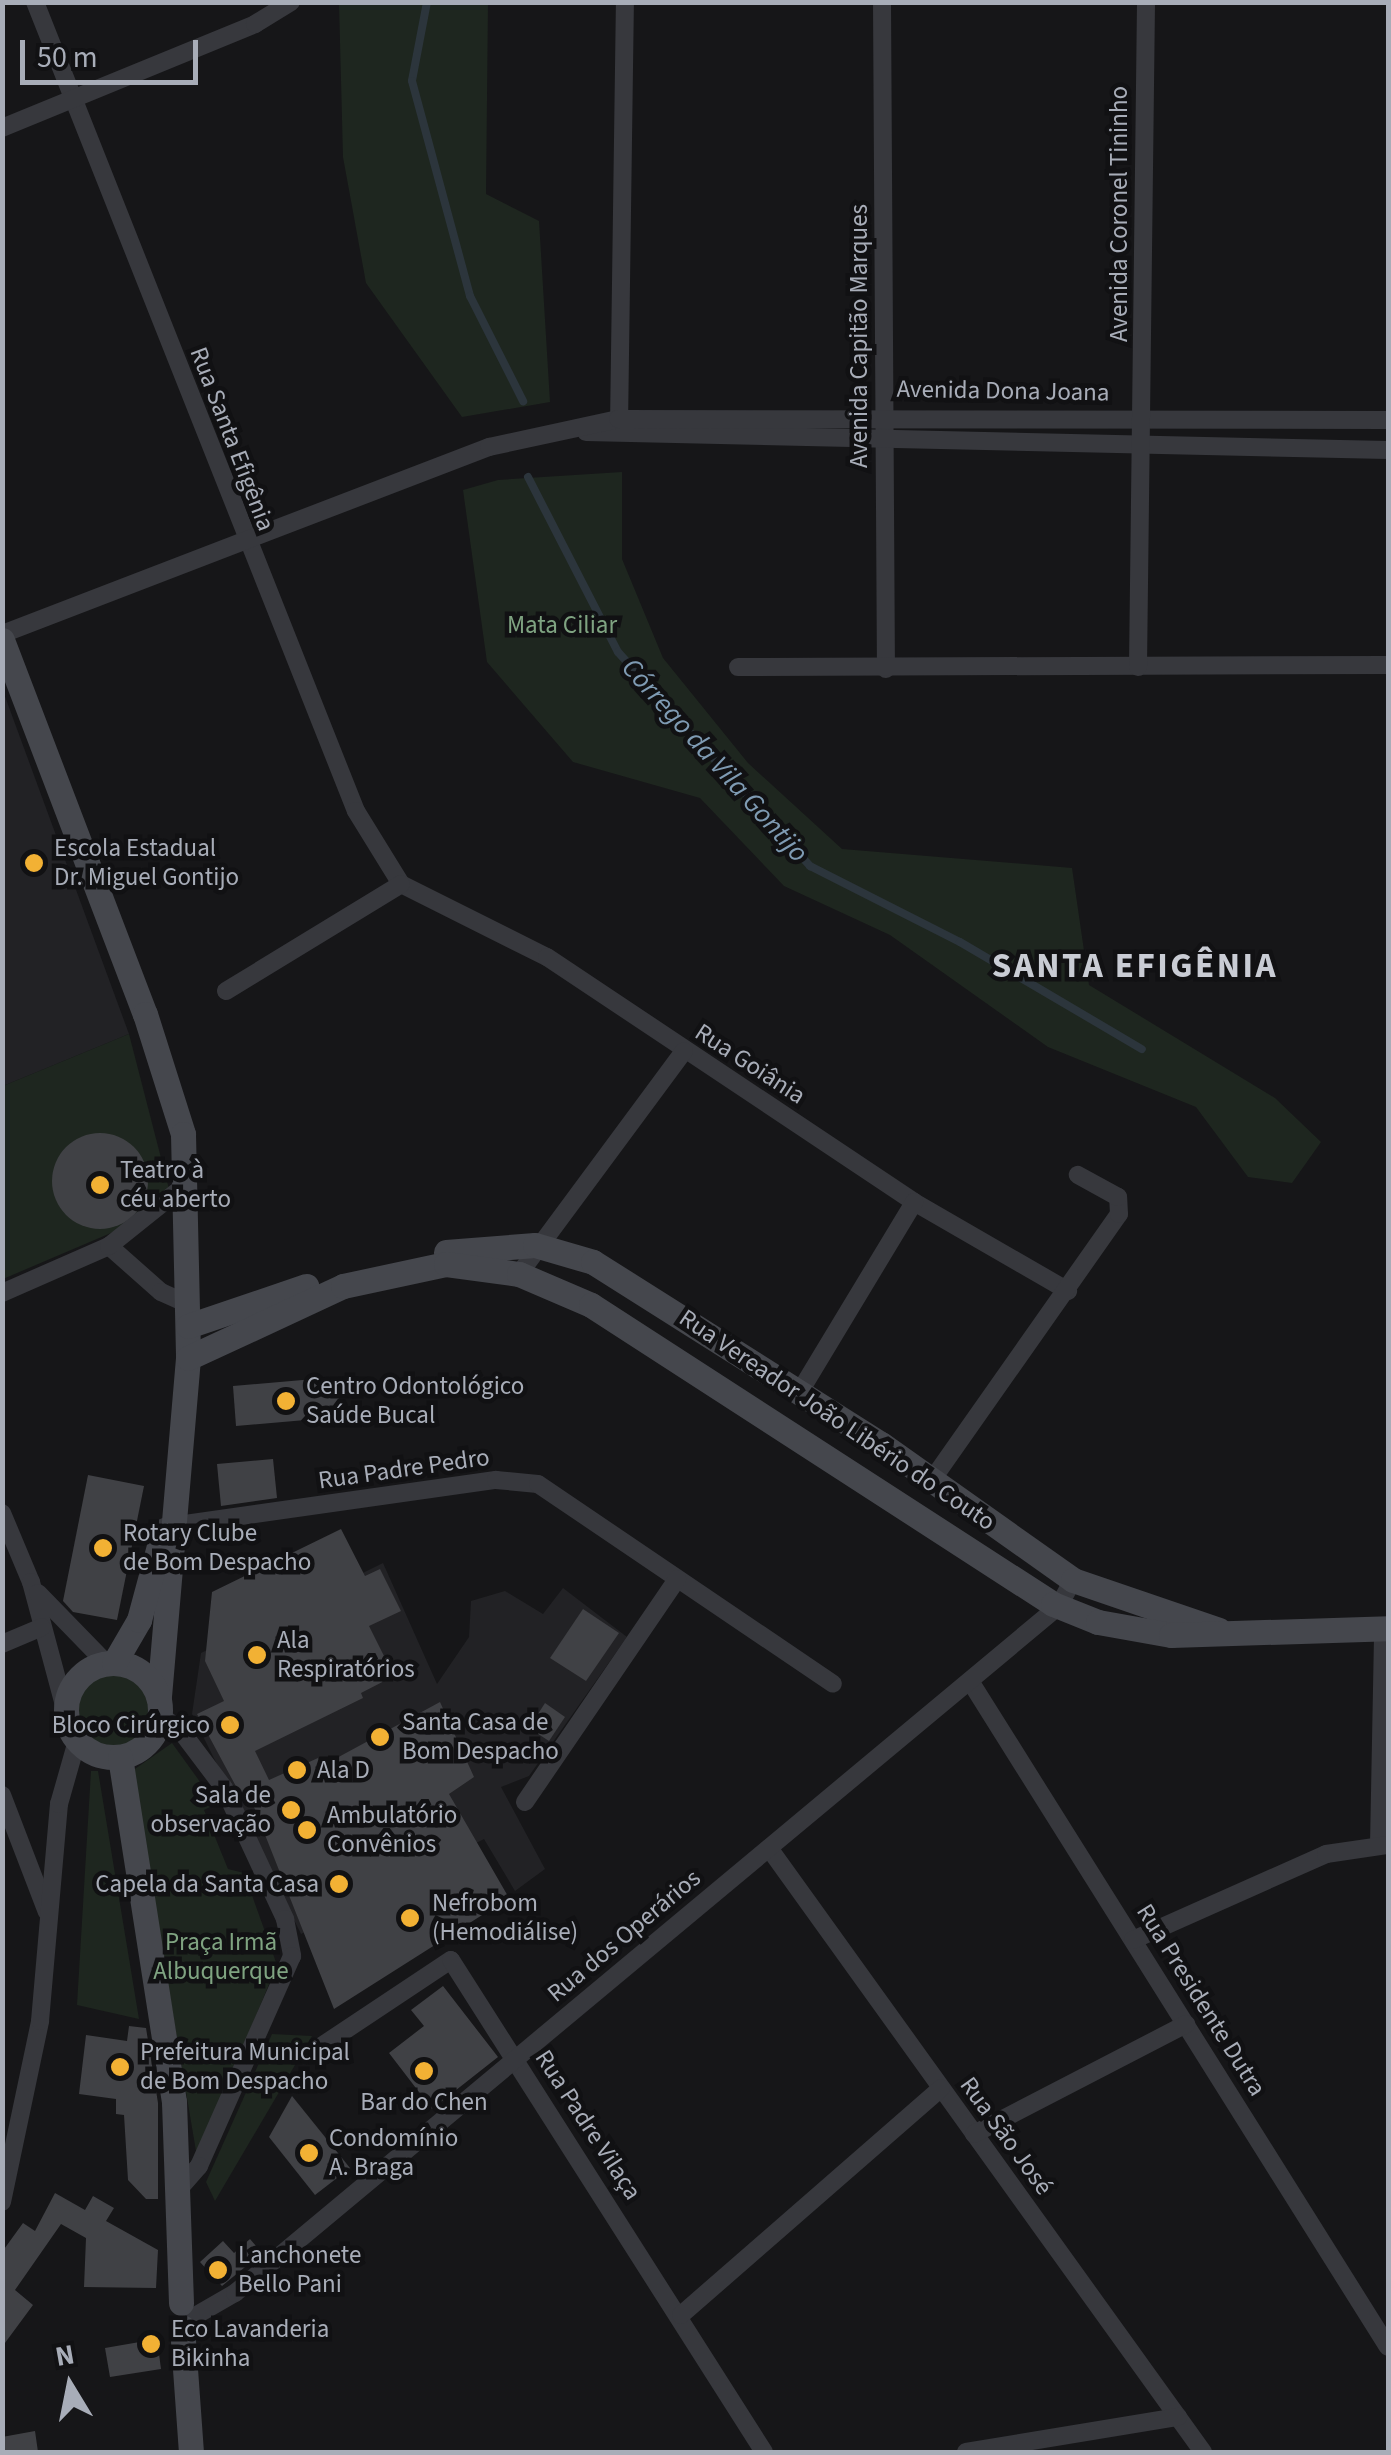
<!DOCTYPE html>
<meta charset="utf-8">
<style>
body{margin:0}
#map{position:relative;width:1391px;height:2455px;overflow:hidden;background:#161618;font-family:"Source Sans 3",sans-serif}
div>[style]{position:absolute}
.built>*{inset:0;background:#222225}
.green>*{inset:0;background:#1e261f}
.round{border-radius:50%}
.stream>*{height:8px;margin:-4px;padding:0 4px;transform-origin:4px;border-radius:4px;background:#2c353c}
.building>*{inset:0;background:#404145}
.street>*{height:18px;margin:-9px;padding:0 9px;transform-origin:9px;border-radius:9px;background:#37383d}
.secondary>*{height:25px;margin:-12.5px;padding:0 12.5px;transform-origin:12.5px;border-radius:12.5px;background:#45474d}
.secondary>.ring{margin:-12.5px;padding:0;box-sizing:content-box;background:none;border:25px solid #45474d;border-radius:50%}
.dots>*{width:28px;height:28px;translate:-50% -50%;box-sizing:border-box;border:5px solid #111113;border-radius:50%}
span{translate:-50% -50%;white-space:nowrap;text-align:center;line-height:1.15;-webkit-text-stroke:9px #111113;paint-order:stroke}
.street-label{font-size:25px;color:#a8adb8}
.park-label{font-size:25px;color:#7fa381}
.poi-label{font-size:25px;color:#a8adb8}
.left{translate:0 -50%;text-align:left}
.right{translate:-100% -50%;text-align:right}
.water-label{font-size:28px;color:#7f9bb3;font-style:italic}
.district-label{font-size:35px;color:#c9ccd4;font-weight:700;letter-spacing:2.5px}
.frame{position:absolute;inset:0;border:5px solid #a8adb8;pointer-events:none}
.north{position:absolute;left:20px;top:2335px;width:100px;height:100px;-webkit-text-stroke:8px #111113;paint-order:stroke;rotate:350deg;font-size:28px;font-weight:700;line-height:40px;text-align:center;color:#a8adb8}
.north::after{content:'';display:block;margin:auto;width:35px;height:45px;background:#a8adb8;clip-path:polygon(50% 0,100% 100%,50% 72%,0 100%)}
.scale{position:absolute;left:20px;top:40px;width:178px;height:45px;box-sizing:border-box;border:5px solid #a8adb8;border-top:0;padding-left:12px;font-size:30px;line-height:35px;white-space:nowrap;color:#a8adb8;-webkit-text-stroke:8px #111113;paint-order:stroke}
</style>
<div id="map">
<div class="built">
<i style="clip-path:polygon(3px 691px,129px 1034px,3px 1086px,2px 1085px)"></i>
<i style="clip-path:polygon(383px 1563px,437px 1684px,469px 1637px,471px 1601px,505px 1591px,543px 1614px,563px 1588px,627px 1637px,529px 1776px,501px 1787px,545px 1869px,515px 1891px,484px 1839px,301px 1934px,192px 1714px,201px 1653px)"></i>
</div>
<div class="green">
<i style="clip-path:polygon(339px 3px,488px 3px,486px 194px,539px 221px,550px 402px,462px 417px,366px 283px,343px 157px)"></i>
<i style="clip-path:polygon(622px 472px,622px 559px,663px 658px,748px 763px,842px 849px,1072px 868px,1089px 985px,1275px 1098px,1321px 1142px,1292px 1183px,1248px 1177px,1196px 1107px,1048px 1047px,890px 935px,784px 886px,700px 798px,573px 762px,487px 662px,463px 490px,498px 480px)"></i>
<i style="clip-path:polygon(129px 1034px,169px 1189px,132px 1224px,3px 1279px,3px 1086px)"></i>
<i class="round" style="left:74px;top:1670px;width:80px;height:80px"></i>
<i style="clip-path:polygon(172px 1743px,216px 1804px,204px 1810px,228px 1869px,244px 1873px,277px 1965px,197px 2157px,132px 1771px)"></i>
<i style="clip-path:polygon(91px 1771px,98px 1771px,139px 2019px,77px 2005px)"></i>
<i style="clip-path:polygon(272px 2034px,312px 2036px,215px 2201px,206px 2182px)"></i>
</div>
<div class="stream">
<i style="left:427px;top:2px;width:80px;rotate:100.8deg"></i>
<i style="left:412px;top:81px;width:223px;rotate:74.9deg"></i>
<i style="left:470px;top:296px;width:118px;rotate:63.2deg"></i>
<i style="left:528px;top:477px;width:197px;rotate:62.8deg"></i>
<i style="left:618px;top:652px;width:288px;rotate:48.1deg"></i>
<i style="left:810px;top:866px;width:168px;rotate:26.9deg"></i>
<i style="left:960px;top:942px;width:211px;rotate:30.5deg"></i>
</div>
<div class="building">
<i class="round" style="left:52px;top:1133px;width:96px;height:96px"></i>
<i style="clip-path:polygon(337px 1377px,340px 1417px,236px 1426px,233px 1386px)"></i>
<i style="clip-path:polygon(273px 1459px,277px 1498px,221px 1506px,217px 1464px)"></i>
<i style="clip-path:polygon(88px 1475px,144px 1486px,117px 1620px,73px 1612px,63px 1601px)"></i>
<i style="clip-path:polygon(341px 1529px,365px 1576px,380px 1569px,401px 1611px,369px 1626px,394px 1676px,361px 1693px,363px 1698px,255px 1751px,269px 1780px,318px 1758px,322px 1766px,440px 1702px,474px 1777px,449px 1794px,509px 1898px,334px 2009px,252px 1802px,246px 1805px,197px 1714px,224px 1701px,205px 1661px,212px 1592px)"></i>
<i style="clip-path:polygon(583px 1609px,619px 1633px,586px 1681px,550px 1658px)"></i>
<i style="clip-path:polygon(545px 1703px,565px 1717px,549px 1741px,529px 1728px)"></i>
<i style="clip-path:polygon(443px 1986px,498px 2057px,432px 2109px,389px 2053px,424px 2026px,411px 2010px)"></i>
<i style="clip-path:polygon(129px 2026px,146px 2028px,158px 2103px,158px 2199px,146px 2199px,128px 2180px,124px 2115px,116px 2114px,116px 2099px,79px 2094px,86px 2035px,127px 2041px)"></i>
<i style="clip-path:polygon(292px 2096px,350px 2168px,315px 2195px,269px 2137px)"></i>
<i style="clip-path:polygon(55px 2193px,85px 2210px,93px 2196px,114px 2208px,106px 2221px,158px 2250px,156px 2288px,84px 2287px,86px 2238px,61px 2224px,15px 2290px,33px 2305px,2px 2347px,2px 2252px,23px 2223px,35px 2231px)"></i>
<i style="clip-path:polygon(250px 2239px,262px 2253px,222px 2286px,200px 2262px,223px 2241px,234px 2253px)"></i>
<i style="clip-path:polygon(157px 2339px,161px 2369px,110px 2377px,105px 2348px)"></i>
<i style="clip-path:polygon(35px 2431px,38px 2452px,2px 2452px,2px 2437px)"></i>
</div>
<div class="street">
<i style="left:35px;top:2px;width:870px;rotate:68.36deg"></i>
<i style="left:356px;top:811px;width:86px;rotate:58.3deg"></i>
<i style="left:882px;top:2px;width:667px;rotate:89.66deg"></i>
<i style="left:2px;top:128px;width:274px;rotate:-22.3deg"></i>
<i style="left:255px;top:24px;width:42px;rotate:-31.4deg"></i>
<i style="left:619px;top:426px;width:424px;rotate:-89.2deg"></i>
<i style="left:586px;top:432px;width:802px;rotate:1.29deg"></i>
<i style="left:2px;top:634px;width:522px;rotate:-21.01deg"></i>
<i style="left:489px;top:447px;width:132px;rotate:-12.2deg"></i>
<i style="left:618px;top:419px;width:770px;rotate:0.07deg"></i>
<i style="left:738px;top:667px;width:650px;rotate:-0.18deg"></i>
<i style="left:1138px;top:667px;width:665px;rotate:-89.31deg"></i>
<i style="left:401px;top:884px;width:163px;rotate:26.6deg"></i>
<i style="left:547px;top:957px;width:441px;rotate:33.7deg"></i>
<i style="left:914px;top:1202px;width:178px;rotate:30deg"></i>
<i style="left:226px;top:991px;width:205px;rotate:-31.4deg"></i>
<i style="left:109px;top:1246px;width:69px;rotate:41.5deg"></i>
<i style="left:161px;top:1292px;width:30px;rotate:24deg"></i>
<i style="left:519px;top:1274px;width:277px;rotate:-53.5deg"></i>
<i style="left:2px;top:1293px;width:117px;rotate:-23.7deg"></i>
<i style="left:109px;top:1246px;width:96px;rotate:-38.7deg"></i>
<i style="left:799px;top:1393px;width:223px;rotate:-58.9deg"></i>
<i style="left:932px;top:1480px;width:325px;rotate:-54.9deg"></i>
<i style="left:1119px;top:1214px;width:17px;rotate:-93deg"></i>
<i style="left:1118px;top:1197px;width:46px;rotate:-151.2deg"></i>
<i style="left:2px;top:1513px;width:75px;rotate:67.2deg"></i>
<i style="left:31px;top:1582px;width:136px;rotate:75deg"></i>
<i style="left:164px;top:1527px;width:335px;rotate:-8.1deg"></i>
<i style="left:496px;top:1480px;width:42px;rotate:5.4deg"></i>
<i style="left:538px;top:1484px;width:356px;rotate:34.1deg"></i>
<i style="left:38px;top:1593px;width:99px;rotate:45.8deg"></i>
<i style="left:2px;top:1644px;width:43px;rotate:-23deg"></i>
<i style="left:970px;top:1681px;width:786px;rotate:57.89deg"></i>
<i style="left:160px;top:1715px;width:26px;rotate:37deg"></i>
<i style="left:181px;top:1731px;width:71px;rotate:53deg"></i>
<i style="left:224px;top:1788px;width:145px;rotate:65deg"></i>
<i style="left:285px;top:1919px;width:38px;rotate:79deg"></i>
<i style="left:292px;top:1956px;width:230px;rotate:113.9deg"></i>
<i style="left:199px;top:2166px;width:33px;rotate:131deg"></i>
<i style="left:2px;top:1795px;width:125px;rotate:69deg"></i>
<i style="left:525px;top:1802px;width:270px;rotate:-55.7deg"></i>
<i style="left:1379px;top:1845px;width:217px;rotate:-88.9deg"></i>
<i style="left:769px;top:1848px;width:744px;rotate:54.3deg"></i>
<i style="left:1133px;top:1940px;width:211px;rotate:-24deg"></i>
<i style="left:1326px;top:1854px;width:63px;rotate:-8.3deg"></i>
<i style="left:320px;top:2047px;width:157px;rotate:-33.6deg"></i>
<i style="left:451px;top:1960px;width:583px;rotate:57.54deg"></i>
<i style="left:974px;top:2134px;width:239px;rotate:-27.4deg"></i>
<i style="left:2px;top:2202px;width:185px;rotate:-78.1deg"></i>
<i style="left:40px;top:2021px;width:218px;rotate:-85deg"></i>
<i style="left:59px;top:1804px;width:66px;rotate:-74.1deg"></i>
<i style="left:681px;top:2315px;width:345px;rotate:-41.1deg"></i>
<i style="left:195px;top:2316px;width:46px;rotate:-29.9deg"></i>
<i style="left:235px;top:2293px;width:1073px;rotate:-39.82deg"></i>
<i style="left:1059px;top:1606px;width:30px;rotate:-62deg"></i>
<i style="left:966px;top:2452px;width:215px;rotate:-9.4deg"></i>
</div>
<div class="secondary">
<i style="left:2px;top:640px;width:400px;rotate:69.1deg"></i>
<i style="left:145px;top:1014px;width:126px;rotate:72.4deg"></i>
<i style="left:183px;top:1134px;width:224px;rotate:88.7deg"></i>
<i style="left:188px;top:1358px;width:342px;rotate:94.9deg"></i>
<i style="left:446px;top:1252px;width:89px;rotate:-4.5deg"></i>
<i style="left:535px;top:1245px;width:60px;rotate:16.3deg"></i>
<i style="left:593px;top:1262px;width:341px;rotate:32.3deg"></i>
<i style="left:881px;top:1444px;width:235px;rotate:35.3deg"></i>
<i style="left:1073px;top:1580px;width:154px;rotate:18.9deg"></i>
<i style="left:188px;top:1326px;width:125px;rotate:-18.7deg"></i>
<i style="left:188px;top:1358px;width:171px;rotate:-24.9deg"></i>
<i style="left:343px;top:1286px;width:105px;rotate:-12.1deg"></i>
<i style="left:446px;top:1264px;width:74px;rotate:7.8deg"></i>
<i style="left:519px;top:1274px;width:78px;rotate:23.3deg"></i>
<i style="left:591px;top:1305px;width:550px;rotate:32.91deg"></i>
<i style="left:1053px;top:1604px;width:48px;rotate:21.8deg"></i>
<i style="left:1098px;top:1622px;width:74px;rotate:10.1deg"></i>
<i style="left:1171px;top:1635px;width:217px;rotate:-1.8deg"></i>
<i class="ring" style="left:66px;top:1663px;width:69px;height:69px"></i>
<i style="left:114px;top:1663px;width:50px;rotate:-59.8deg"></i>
<i style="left:139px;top:1620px;width:81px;rotate:-74.9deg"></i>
<i style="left:120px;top:1757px;width:349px;rotate:81.1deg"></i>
<i style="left:174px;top:2102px;width:201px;rotate:88deg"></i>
<i style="left:182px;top:2327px;width:125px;rotate:85.9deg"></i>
</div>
<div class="dots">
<i style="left:34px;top:863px;background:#f2b134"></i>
<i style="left:100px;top:1185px;background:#f2b134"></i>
<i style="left:286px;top:1401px;background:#f2b134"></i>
<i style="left:103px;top:1548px;background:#f2b134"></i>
<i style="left:257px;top:1655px;background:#f2b134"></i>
<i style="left:230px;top:1725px;background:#f2b134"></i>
<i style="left:380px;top:1737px;background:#f2b134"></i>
<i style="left:297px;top:1770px;background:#f2b134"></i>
<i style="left:291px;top:1810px;background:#f2b134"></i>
<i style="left:307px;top:1830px;background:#f2b134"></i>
<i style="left:339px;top:1884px;background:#f2b134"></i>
<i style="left:410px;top:1918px;background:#f2b134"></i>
<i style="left:120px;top:2067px;background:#f2b134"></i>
<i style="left:424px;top:2071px;background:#f2b134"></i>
<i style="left:309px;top:2153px;background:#f2b134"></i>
<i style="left:218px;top:2270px;background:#f2b134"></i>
<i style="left:151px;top:2344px;background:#f2b134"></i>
</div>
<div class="street-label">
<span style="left:1119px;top:214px;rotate:-90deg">Avenida Coronel Tininho</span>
<span style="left:859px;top:336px;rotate:-90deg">Avenida Capitão Marques</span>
<span style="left:1003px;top:391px;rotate:1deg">Avenida Dona Joana</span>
<span style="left:232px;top:439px;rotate:69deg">Rua Santa Efigênia</span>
<span style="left:750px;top:1064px;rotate:33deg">Rua Goiânia</span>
<span style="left:837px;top:1420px;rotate:34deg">Rua Vereador João Libério do Couto</span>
<span style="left:404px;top:1469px;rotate:-8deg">Rua Padre Pedro</span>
<span style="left:624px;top:1936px;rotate:-40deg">Rua dos Operários</span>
<span style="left:1201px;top:2000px;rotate:58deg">Rua Presidente Dutra</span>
<span style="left:588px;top:2125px;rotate:57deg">Rua Padre Vilaça</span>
<span style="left:1006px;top:2136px;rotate:54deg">Rua São José</span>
</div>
<div class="park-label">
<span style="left:562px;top:625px">Mata Ciliar</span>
<span style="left:221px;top:1957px">Praça Irmã<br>Albuquerque</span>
</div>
<div class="poi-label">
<span class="left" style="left:54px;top:863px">Escola Estadual<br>Dr. Miguel Gontijo</span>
<span class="left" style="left:120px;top:1185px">Teatro à<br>céu aberto</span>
<span class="left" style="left:306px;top:1401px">Centro Odontológico<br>Saúde Bucal</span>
<span class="left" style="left:123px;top:1548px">Rotary Clube<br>de Bom Despacho</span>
<span class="left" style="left:277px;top:1655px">Ala<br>Respiratórios</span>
<span class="left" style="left:402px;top:1737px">Santa Casa de<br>Bom Despacho</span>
<span class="right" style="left:210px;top:1725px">Bloco Cirúrgico</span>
<span class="left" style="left:317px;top:1770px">Ala D</span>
<span class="right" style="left:271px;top:1810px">Sala de<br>observação</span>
<span class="left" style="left:327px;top:1830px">Ambulatório<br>Convênios</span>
<span class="right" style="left:319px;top:1884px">Capela da Santa Casa</span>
<span class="left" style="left:432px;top:1918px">Nefrobom<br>(Hemodiálise)</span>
<span class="left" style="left:140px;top:2067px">Prefeitura Municipal<br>de Bom Despacho</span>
<span style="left:424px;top:2102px">Bar do Chen</span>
<span class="left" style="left:329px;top:2153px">Condomínio<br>A. Braga</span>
<span class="left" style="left:238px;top:2270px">Lanchonete<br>Bello Pani</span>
<span class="left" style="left:171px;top:2344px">Eco Lavanderia<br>Bikinha</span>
</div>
<div class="water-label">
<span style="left:715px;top:760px;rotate:48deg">Córrego da Vila Gontijo</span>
</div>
<div class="district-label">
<span style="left:1135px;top:966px">SANTA EFIGÊNIA</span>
</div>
<div class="frame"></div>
<div class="north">N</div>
<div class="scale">50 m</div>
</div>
